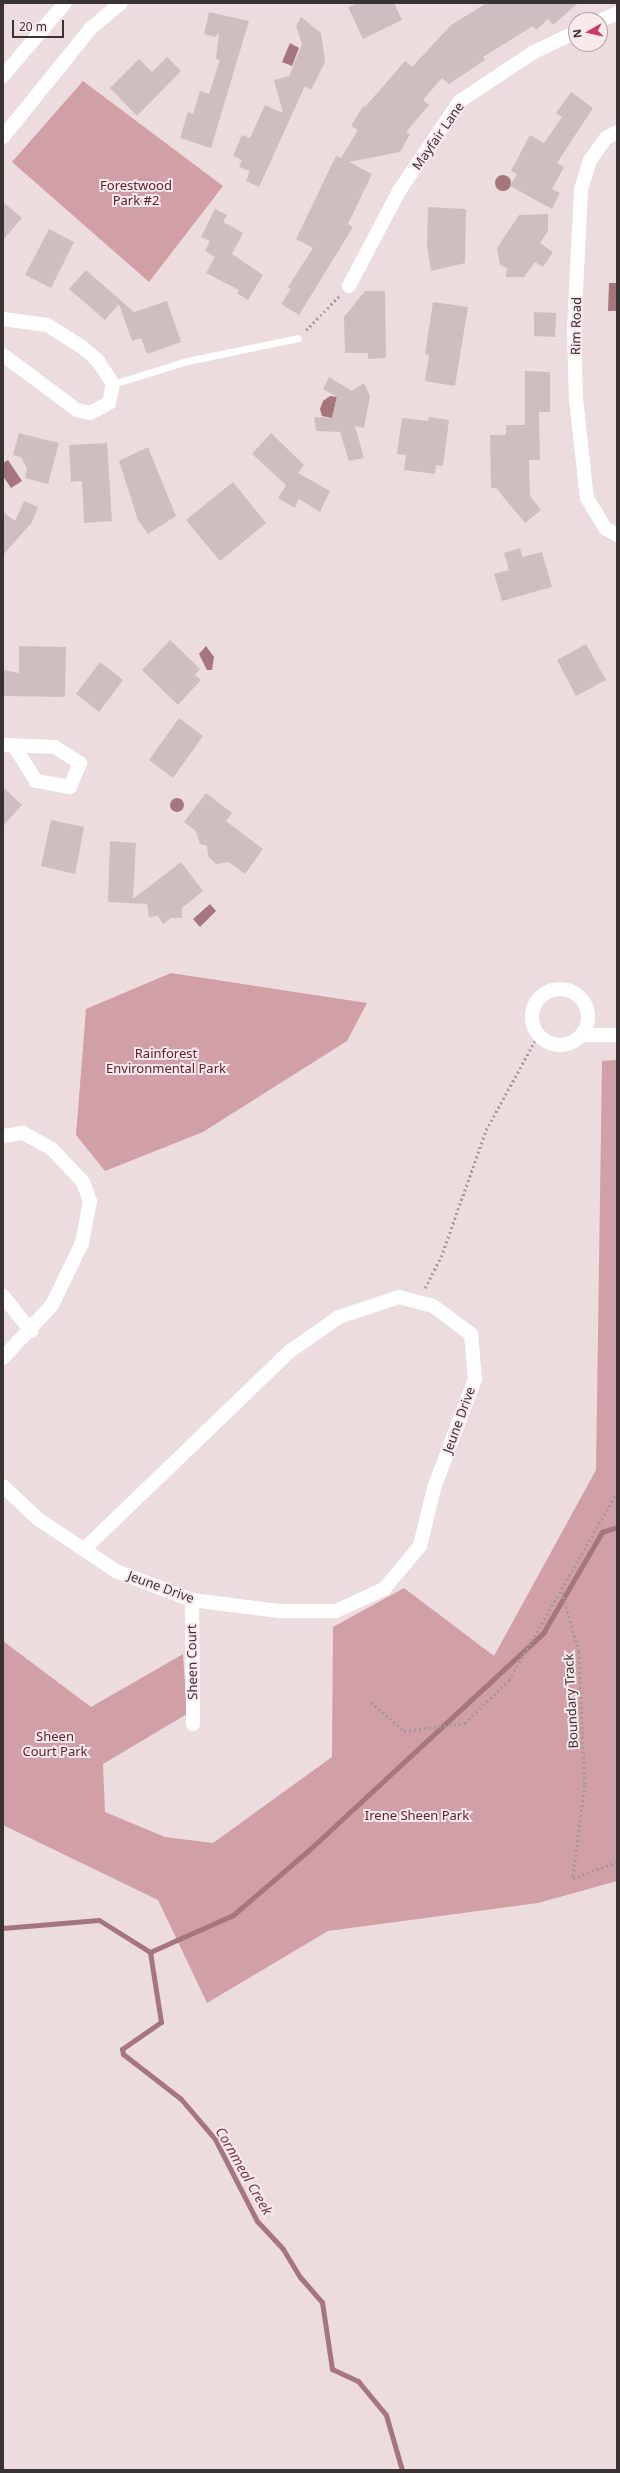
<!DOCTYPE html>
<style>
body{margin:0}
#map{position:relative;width:620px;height:2473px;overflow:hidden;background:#eddcde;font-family:"Noto Sans",sans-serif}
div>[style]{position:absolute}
.green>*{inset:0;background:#d19fa6}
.water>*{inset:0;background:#a5767d}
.round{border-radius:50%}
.stream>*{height:5px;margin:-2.5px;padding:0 2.5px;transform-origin:2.5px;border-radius:2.5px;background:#a5767d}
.building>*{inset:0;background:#cebec0}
.path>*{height:2.5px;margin-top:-1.25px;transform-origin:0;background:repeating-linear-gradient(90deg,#a5989a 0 2px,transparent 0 5px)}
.lane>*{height:7px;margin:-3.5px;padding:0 3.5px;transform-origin:3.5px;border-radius:3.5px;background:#fff}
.street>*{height:14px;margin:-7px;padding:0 7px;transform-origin:7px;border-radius:7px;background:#fff}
.street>.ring{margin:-7px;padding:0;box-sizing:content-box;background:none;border:14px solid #fff;border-radius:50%}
span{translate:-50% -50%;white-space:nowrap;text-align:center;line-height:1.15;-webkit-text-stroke:4px #fae9eb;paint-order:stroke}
.street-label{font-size:13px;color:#3a3334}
.park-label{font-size:13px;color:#5e212f}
.water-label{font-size:14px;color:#793946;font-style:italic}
.frame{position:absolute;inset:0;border:4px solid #3a3334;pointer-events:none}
.north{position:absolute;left:568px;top:12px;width:40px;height:40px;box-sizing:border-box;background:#fae9eb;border:1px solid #ada0a2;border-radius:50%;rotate:262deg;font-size:11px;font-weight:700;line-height:16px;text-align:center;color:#3a3334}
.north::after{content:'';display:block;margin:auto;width:14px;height:18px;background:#ca3b62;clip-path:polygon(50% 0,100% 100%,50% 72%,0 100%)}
.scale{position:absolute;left:12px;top:20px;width:52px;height:18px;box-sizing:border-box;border:2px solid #3a3334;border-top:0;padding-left:5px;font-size:12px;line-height:14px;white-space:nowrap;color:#3a3334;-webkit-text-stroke:3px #fae9eb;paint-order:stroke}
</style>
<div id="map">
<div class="green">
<i style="clip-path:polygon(83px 81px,223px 186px,149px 282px,12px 162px)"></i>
<i style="clip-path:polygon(171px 973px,367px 1003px,347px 1041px,203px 1132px,105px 1171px,76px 1135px,86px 1009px)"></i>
<i style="clip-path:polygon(617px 1060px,617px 1881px,538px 1903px,328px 1931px,207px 2003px,158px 1900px,3px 1825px,3px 1641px,91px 1707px,183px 1654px,187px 1714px,103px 1764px,105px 1812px,165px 1837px,213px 1843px,332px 1757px,333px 1627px,404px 1588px,494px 1656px,596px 1470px,602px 1061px)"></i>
</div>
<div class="water">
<i style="clip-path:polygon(290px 43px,299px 48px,292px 66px,282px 62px)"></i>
<i class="round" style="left:495px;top:175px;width:16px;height:16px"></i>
<i style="clip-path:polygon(609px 283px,617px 283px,617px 311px,608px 311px)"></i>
<i style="clip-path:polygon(330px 396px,337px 397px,332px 418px,322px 416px,320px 409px,323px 401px)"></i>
<i style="clip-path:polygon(8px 460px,22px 481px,11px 488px,3px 476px,3px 463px)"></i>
<i style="clip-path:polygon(206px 646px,214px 657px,212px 670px,207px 670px,199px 654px)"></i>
<i class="round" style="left:170px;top:798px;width:14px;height:14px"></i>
<i style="clip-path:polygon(210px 904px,216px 911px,200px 927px,193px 919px)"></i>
</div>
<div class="stream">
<i style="left:3px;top:1928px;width:96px;rotate:-4.8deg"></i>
<i style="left:99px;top:1920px;width:60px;rotate:32.1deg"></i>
<i style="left:150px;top:1952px;width:71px;rotate:81.1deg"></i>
<i style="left:161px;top:2022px;width:47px;rotate:145.3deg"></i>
<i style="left:122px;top:2049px;width:5px;rotate:79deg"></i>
<i style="left:123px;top:2054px;width:73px;rotate:37.8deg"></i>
<i style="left:181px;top:2099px;width:52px;rotate:49.6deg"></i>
<i style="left:215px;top:2139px;width:92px;rotate:62.9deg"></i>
<i style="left:257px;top:2221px;width:38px;rotate:47deg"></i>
<i style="left:283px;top:2249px;width:33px;rotate:59deg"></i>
<i style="left:300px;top:2277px;width:33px;rotate:49deg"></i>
<i style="left:322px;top:2302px;width:68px;rotate:81.5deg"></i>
<i style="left:332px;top:2369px;width:29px;rotate:25deg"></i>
<i style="left:358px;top:2381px;width:44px;rotate:50.5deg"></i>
<i style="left:386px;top:2415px;width:57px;rotate:73.8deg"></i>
<i style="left:150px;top:1952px;width:91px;rotate:-24deg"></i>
<i style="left:233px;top:1915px;width:101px;rotate:-40.6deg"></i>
<i style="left:310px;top:1849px;width:318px;rotate:-42.8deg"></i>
<i style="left:543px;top:1633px;width:117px;rotate:-59.7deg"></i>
<i style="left:602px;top:1532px;width:16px;rotate:-18deg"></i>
</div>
<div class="building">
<i style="clip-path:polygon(358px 3px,394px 3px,402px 20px,363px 39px,348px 7px)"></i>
<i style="clip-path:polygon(487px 3px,578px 3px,553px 25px,548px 19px,536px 30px,533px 26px,483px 57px,485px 60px,449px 84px,442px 78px,423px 100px,429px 105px,406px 132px,410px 134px,400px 152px,349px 162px,372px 174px,348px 224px,353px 227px,299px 315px,281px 304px,291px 289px,288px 287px,313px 248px,296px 239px,336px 156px,341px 158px,358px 130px,351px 126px,363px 106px,365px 107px,405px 61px,412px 67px,451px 25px)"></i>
<i style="clip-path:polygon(209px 12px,249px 21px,211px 148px,180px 138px,188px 112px,193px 114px,200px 91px,209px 94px,220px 60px,216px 59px,219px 33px,215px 37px,204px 34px)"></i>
<i style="clip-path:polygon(301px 17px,321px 33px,325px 62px,311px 90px,305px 86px,259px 187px,246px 181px,250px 171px,239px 167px,242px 160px,233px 156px,242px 135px,250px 138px,265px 105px,283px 113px,274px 80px,289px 76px,302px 44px,296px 26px)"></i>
<i style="clip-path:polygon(167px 57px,181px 71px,137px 116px,110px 88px,139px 59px,152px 72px)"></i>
<i style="clip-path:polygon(571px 92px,593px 108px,557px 163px,564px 167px,552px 189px,560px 193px,552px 209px,510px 186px,517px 174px,511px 171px,530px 135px,544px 143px,562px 117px,556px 113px)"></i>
<i style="clip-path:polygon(3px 202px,22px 218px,3px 240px)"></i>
<i style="clip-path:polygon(428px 207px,466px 209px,465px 263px,431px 271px,427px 246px)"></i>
<i style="clip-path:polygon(215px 209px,227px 215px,223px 222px,243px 233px,232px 254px,263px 275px,248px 300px,237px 293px,239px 290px,206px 273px,215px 257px,205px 251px,210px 241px,201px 237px)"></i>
<i style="clip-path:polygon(548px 214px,548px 231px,540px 243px,553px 252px,543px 267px,535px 262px,524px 277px,506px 277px,507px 268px,500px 265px,497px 248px,519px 215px)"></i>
<i style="clip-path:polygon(49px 229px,74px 242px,51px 288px,25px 275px)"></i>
<i style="clip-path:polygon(86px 270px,134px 312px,167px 301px,181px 342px,147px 354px,141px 338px,132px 341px,119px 304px,105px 320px,69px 289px)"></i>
<i style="clip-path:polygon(365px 291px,385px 291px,386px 358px,368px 359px,368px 353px,345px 353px,344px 317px)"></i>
<i style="clip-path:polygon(433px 302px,468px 307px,455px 386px,425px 381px,429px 355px,425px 354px)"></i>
<i style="clip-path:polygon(534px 312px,556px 313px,555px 337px,534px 336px)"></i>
<i style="clip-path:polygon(525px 371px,550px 372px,550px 412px,539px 412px,540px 460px,529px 460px,530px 496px,541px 510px,525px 523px,496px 488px,491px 488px,490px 435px,506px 435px,506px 425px,525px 425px)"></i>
<i style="clip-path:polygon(329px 377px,352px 391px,364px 383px,370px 396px,364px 428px,355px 426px,364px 458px,349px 461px,340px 432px,316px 431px,314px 417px,332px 418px,337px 397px,323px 389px)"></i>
<i style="clip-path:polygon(429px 417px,449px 420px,443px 466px,436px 465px,435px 474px,404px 470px,406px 455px,397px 454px,402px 418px,428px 421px)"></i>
<i style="clip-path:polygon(19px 433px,59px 443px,48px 484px,25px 478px,27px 469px,21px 457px,13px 455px)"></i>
<i style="clip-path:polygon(271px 433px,304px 465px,298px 473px,330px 491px,320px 512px,299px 499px,295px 508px,278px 498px,286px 485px,252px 454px)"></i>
<i style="clip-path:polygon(107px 443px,112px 521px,84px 523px,82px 481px,71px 482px,69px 445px)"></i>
<i style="clip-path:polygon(148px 447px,176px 516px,148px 534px,138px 520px,119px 461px)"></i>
<i style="clip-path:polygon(233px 482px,266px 523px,220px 561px,186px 520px)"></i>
<i style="clip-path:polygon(24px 501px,38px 507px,32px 522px,3px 555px,3px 512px,15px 521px)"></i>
<i style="clip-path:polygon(520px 548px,522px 557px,542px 552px,552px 587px,502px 601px,494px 574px,509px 570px,504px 553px)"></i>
<i style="clip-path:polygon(170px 640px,200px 669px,195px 675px,201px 680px,178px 705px,142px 670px)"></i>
<i style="clip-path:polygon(586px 644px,606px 680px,576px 696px,557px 660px)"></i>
<i style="clip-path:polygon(19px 646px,66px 647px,65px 697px,3px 696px,3px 670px,19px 673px)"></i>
<i style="clip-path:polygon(100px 662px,123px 680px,99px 712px,76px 694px)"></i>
<i style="clip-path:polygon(179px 718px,203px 736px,173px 778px,149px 760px)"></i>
<i style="clip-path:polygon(3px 787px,22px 805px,3px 826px)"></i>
<i style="clip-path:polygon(206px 793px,232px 813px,226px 821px,263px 849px,245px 874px,229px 862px,216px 864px,208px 856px,207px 846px,200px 844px,196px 831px,184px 822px)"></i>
<i style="clip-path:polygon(51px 820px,84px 827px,75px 874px,41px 866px)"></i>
<i style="clip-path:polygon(110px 841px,136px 843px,133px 899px,181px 862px,203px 891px,182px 908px,182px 918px,171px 918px,163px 924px,158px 916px,149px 917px,147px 904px,108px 902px)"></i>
</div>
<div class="path">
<i style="left:306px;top:330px;width:47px;rotate:-45.9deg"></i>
<i style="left:425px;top:1288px;width:35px;rotate:-63deg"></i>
<i style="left:441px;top:1257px;width:135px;rotate:-70.5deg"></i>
<i style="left:486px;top:1130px;width:108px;rotate:-61.3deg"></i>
<i style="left:562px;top:1592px;width:62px;rotate:74.2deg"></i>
<i style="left:579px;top:1652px;width:133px;rotate:87.4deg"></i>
<i style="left:585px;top:1785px;width:94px;rotate:97.4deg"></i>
<i style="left:573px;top:1878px;width:47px;rotate:-20deg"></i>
<i style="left:371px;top:1702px;width:44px;rotate:41.3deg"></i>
<i style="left:404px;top:1731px;width:62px;rotate:-7.5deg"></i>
<i style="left:465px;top:1723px;width:62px;rotate:-44.3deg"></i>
<i style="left:509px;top:1680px;width:217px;rotate:-60.1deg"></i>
</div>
<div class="lane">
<i style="left:113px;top:384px;width:77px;rotate:-17.3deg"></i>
<i style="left:187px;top:361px;width:113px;rotate:-11.7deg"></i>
</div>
<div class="street">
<i style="left:600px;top:21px;width:19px;rotate:-25deg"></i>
<i style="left:3px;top:76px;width:96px;rotate:-49.7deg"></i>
<i style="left:617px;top:132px;width:13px;rotate:151deg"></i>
<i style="left:606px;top:138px;width:27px;rotate:126deg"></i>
<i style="left:590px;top:160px;width:31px;rotate:107deg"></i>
<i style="left:581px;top:190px;width:139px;rotate:92.9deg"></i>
<i style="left:574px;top:329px;width:70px;rotate:88.4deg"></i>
<i style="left:576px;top:399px;width:100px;rotate:83.7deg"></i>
<i style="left:587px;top:498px;width:35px;rotate:59deg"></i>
<i style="left:605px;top:528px;width:14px;rotate:30deg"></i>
<i style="left:3px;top:137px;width:139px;rotate:-51.1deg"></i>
<i style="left:90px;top:29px;width:40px;rotate:-40deg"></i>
<i style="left:349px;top:286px;width:107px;rotate:-62.2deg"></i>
<i style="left:399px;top:191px;width:109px;rotate:-55.9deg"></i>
<i style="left:460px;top:101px;width:89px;rotate:-33.5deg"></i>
<i style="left:534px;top:52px;width:47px;rotate:-25.5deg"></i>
<i style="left:3px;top:319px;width:44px;rotate:7.8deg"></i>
<i style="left:47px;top:325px;width:40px;rotate:32deg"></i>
<i style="left:81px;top:346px;width:23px;rotate:41deg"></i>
<i style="left:98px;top:361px;width:27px;rotate:57deg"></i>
<i style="left:113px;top:384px;width:19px;rotate:102deg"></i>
<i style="left:109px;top:403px;width:21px;rotate:152deg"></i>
<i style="left:90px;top:413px;width:13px;rotate:-167deg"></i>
<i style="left:77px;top:410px;width:92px;rotate:-143.4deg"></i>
<i style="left:3px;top:745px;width:52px;rotate:2.2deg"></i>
<i style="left:55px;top:747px;width:30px;rotate:33deg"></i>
<i style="left:80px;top:763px;width:26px;rotate:113deg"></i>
<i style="left:70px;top:787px;width:35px;rotate:-170deg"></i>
<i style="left:36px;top:781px;width:40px;rotate:-122deg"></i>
<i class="ring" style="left:532px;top:989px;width:42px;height:42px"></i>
<i style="left:582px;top:1035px;width:35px"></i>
<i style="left:3px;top:1136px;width:20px;rotate:-9deg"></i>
<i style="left:23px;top:1133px;width:33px;rotate:29deg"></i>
<i style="left:52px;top:1149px;width:45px;rotate:46.8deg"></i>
<i style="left:83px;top:1182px;width:20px;rotate:70deg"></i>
<i style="left:90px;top:1201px;width:43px;rotate:100.8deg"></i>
<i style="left:82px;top:1243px;width:69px;rotate:115.8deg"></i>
<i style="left:52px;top:1305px;width:72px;rotate:132.8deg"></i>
<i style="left:3px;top:1296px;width:45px;rotate:51.3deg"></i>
<i style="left:3px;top:1486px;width:48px;rotate:43.3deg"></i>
<i style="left:38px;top:1519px;width:94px;rotate:33.7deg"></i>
<i style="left:116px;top:1571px;width:81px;rotate:20.9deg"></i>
<i style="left:192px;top:1600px;width:88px;rotate:7.2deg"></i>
<i style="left:279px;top:1611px;width:57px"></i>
<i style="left:336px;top:1611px;width:53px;rotate:-24.6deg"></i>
<i style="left:384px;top:1589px;width:56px;rotate:-50.1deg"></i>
<i style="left:420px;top:1546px;width:60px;rotate:-76.4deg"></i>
<i style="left:434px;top:1488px;width:116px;rotate:-69.4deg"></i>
<i style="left:475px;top:1379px;width:45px;rotate:-95.1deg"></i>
<i style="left:471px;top:1334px;width:47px;rotate:-143.6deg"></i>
<i style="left:433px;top:1306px;width:35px;rotate:-165deg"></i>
<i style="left:399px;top:1297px;width:63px;rotate:161.6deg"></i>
<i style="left:339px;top:1317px;width:60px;rotate:145.2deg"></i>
<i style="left:290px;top:1351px;width:286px;rotate:136.1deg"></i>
<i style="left:192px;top:1600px;width:124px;rotate:89.5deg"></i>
</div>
<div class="street-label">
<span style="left:438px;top:136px;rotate:-55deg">Mayfair Lane</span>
<span style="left:576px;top:326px;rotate:-89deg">Rim Road</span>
<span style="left:459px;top:1420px;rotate:-70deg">Jeune Drive</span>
<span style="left:161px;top:1587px;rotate:20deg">Jeune Drive</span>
<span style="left:192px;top:1662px;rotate:-91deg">Sheen Court</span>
<span style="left:571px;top:1701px;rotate:-93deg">Boundary Track</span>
</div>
<div class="park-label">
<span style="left:136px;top:193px">Forestwood<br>Park #2</span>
<span style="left:166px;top:1061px">Rainforest<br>Environmental Park</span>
<span style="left:55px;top:1744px">Sheen<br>Court Park</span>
<span style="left:417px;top:1815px">Irene Sheen Park</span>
</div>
<div class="water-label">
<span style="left:244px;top:2171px;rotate:60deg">Cornmeal Creek</span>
</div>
<div class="frame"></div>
<div class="north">N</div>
<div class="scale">20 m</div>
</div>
